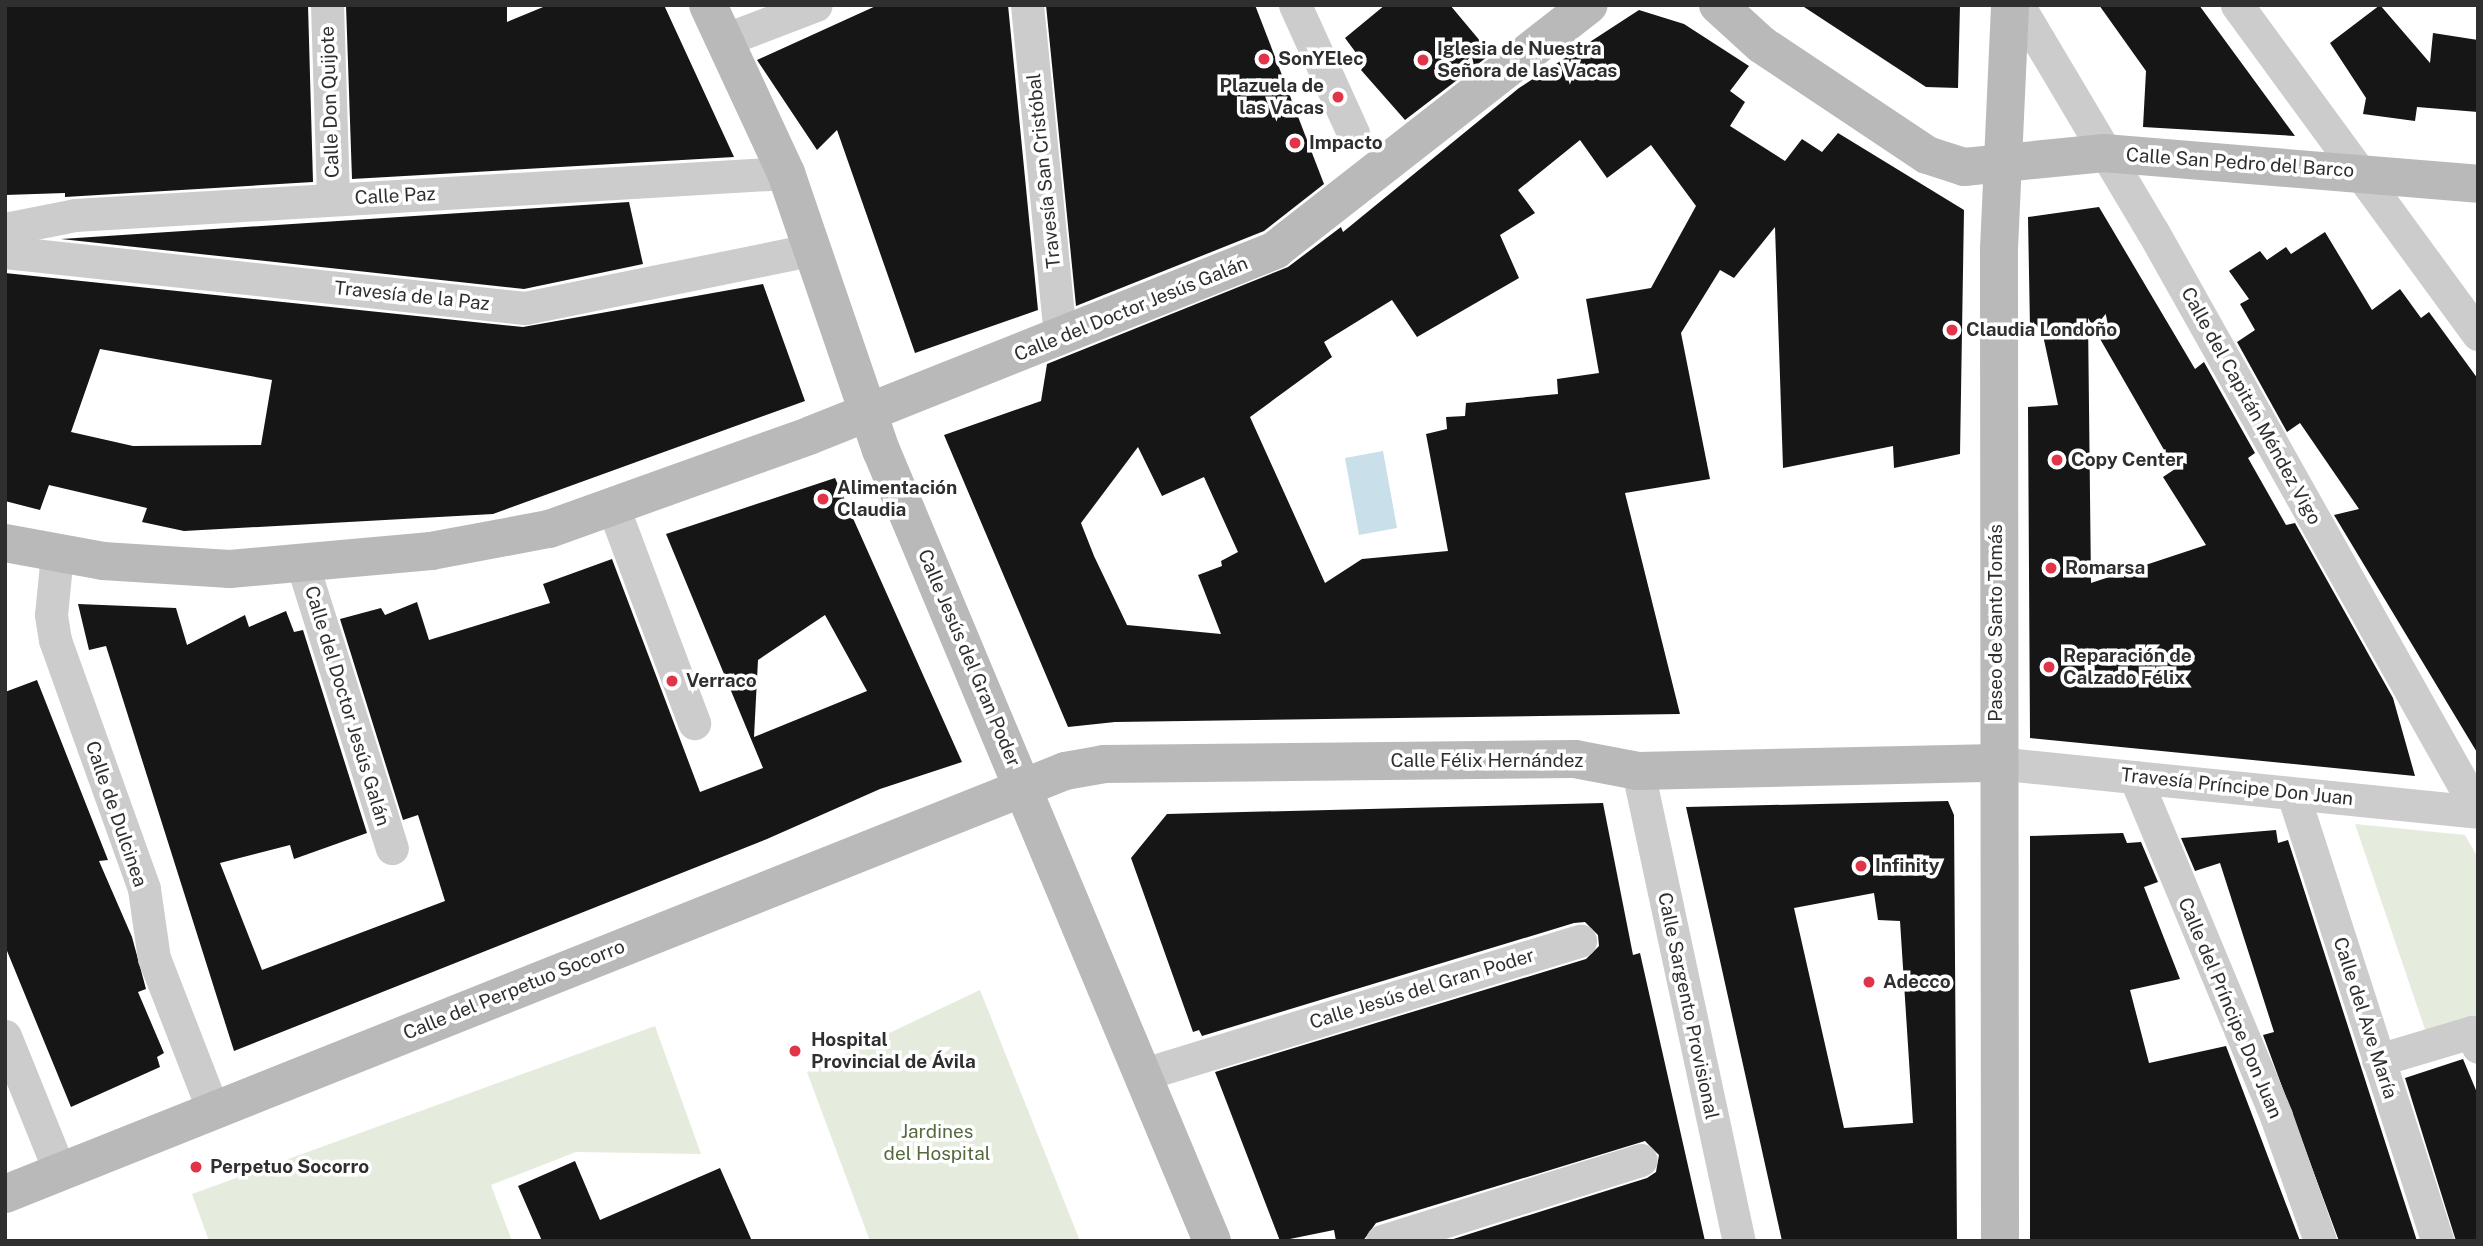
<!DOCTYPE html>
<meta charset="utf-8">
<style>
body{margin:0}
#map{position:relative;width:2483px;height:1246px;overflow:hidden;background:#fff;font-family:"Public Sans",sans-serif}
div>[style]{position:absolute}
.green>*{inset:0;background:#e5ecdd}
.water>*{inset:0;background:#c9e0eb}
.building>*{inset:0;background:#161616}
.street>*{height:33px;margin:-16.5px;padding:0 16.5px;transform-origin:16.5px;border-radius:16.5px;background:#ccc}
.secondary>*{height:38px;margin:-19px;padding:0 19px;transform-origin:19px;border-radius:19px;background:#b9b9b9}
.dots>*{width:19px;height:19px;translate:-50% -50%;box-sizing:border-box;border:4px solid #fff;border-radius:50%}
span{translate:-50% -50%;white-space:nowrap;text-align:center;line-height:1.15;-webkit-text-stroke:7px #fff;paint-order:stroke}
.poi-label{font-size:19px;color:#2f2f2f;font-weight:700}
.left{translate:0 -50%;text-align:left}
.right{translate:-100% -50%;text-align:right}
.street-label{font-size:19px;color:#2f2f2f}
.park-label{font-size:19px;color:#546a3d}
.frame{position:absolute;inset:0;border:7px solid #2f2f2f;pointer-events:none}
</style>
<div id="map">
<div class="green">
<i style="clip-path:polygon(2355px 824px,2465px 835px,2478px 858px,2478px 1029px,2430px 1044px)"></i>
<i style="clip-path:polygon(980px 990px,1080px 1241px,870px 1241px,807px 1072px)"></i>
<i style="clip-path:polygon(655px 1026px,701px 1154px,576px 1152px,491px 1185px,512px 1241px,209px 1241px,192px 1194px)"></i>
</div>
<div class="water">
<i style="clip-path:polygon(1383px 451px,1397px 528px,1359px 535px,1345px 458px)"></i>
</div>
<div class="building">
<i style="clip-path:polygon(5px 5px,308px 5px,313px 182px,65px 197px,65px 193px,5px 195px)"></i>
<i style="clip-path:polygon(346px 5px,507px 5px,507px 22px,548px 5px,664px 5px,734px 157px,352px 179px)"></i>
<i style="clip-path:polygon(878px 5px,1008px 5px,1038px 310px,915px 353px,837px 130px,817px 150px,757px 60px)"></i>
<i style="clip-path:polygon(1046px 5px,1255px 5px,1324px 184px,1264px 231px,1076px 306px)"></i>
<i style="clip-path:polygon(1385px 5px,1450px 5px,1491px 54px,1405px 120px,1361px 70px,1365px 65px,1345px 38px)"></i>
<i style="clip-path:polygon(1801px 5px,1960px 5px,1958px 88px,1926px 87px)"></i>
<i style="clip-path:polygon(2099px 5px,2199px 5px,2295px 136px,2143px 127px,2146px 71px)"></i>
<i style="clip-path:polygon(2380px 5px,2430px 63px,2433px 33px,2478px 40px,2478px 112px,2417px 107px,2415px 121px,2363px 114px,2366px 98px,2330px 43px)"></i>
<i style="clip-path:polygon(evenodd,1639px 10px,1684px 24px,1749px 66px,1730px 91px,1745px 102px,1730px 126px,1785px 161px,1802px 139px,1822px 152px,1838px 133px,1964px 210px,1960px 454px,1894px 468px,1893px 446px,1783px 468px,1775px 227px,1734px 278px,1720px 270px,1681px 333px,1710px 479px,1625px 493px,1680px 714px,1115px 722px,1068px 727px,944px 435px,1041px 401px,1047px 364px,1288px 267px,1341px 227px,1343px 232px,1519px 88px,1639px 10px,1580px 140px,1607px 178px,1651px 145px,1696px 206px,1651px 288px,1586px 299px,1599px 373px,1557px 379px,1558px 394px,1466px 403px,1465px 416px,1446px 417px,1447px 429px,1426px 434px,1448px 551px,1362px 559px,1325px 583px,1250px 417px,1332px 357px,1324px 342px,1392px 300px,1417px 337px,1519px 278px,1500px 235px,1535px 213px,1518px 190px,1580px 140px,1639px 10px,1138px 447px,1162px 496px,1204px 477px,1238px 552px,1221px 561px,1222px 566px,1198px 575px,1221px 634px,1127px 625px,1094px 556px,1081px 523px,1138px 447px)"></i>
<i style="clip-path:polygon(629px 202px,643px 264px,524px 289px,61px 239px)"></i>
<i style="clip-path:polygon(evenodd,2099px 207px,2195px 369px,2204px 362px,2255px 453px,2248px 458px,2286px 525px,2295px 523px,2393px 698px,2415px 776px,2030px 738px,2028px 407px,2058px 405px,2041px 326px,2030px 328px,2028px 217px,2099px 207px,2088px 318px,2175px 469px,2163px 477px,2206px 545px,2091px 583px,2088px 318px)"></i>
<i style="clip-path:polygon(2325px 232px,2372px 310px,2400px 289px,2421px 318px,2429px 312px,2478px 379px,2478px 754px,2334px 515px,2359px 509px,2300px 423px,2287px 432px,2237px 342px,2255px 330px,2240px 304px,2249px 299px,2229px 271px,2260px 251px,2267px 260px,2286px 247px,2291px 254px)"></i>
<i style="clip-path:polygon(evenodd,5px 273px,523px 327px,763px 284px,805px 401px,493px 514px,184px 531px,142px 522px,147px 508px,49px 485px,40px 510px,5px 501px,5px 273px,100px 349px,272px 380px,261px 445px,133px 446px,71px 432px,100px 349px)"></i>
<i style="clip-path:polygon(evenodd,835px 478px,962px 762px,880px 789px,767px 839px,234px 1051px,106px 646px,89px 650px,78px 604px,176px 608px,187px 645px,245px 615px,249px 627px,286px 611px,294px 632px,303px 630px,367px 833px,294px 859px,290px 845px,220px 863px,262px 970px,445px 901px,418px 815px,403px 820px,340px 619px,381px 608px,385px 615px,417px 602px,429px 640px,550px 603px,543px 584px,612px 559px,700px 792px,763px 768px,666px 534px,835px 478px,825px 615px,867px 691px,754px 737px,758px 660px,825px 615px)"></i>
<i style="clip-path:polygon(37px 680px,108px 860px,99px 861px,132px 937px,146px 989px,138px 992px,164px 1053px,157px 1057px,160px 1067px,71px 1107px,5px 946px,5px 692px)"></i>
<i style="clip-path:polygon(evenodd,1948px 801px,1954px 815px,1957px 1241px,1782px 1241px,1686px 807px,1948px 801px,1874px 893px,1878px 920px,1900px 921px,1913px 1123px,1844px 1128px,1794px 908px,1874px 893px)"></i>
<i style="clip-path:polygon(1603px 803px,1633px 955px,1640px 953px,1705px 1241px,1447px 1241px,1647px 1178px,1656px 1172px,1659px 1155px,1645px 1141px,1376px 1223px,1363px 1241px,1336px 1241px,1334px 1230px,1280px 1241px,1215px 1072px,1586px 959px,1599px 946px,1598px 935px,1585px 922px,1574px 923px,1202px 1036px,1199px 1030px,1193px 1032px,1131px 858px,1167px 814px)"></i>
<i style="clip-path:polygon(2276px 830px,2278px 843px,2288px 840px,2417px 1241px,2339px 1241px,2263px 1035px,2274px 1032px,2220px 863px,2195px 871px,2181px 838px)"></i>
<i style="clip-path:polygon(2123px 833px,2127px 843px,2141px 842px,2158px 882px,2144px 887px,2180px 979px,2130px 990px,2149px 1063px,2226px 1046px,2300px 1241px,2030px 1241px,2030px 836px)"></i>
<i style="clip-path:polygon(2463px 1059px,2478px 1095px,2478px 1241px,2456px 1241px,2405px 1078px)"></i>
<i style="clip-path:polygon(575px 1161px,600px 1220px,720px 1168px,752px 1241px,542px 1241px,518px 1186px)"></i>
</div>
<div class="street">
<i style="left:327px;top:5px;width:194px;rotate:88.2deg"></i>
<i style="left:1027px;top:5px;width:334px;rotate:84.3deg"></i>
<i style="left:1295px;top:5px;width:141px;rotate:65.6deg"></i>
<i style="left:2018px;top:5px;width:264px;rotate:59.3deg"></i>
<i style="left:2153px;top:232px;width:664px;rotate:60.69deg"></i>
<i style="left:2237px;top:5px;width:408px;rotate:53.8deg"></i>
<i style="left:724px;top:40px;width:98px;rotate:-20.8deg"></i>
<i style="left:5px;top:229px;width:71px;rotate:-11.3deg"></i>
<i style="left:75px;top:215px;width:712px;rotate:-3.38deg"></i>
<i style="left:5px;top:252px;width:523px;rotate:6.15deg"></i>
<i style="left:525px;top:308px;width:295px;rotate:-11.5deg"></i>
<i style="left:613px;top:507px;width:231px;rotate:69.4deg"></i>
<i style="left:57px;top:554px;width:61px;rotate:95.6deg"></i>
<i style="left:51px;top:615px;width:25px;rotate:81deg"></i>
<i style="left:55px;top:640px;width:264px;rotate:70.3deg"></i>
<i style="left:144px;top:889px;width:70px;rotate:81.8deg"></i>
<i style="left:154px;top:958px;width:163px;rotate:68.8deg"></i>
<i style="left:302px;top:563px;width:299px;rotate:72.5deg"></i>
<i style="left:1996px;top:763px;width:484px;rotate:5.8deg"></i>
<i style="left:1638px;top:771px;width:481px;rotate:77.9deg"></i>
<i style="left:2135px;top:777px;width:367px;rotate:67.4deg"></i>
<i style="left:2276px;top:1116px;width:133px;rotate:70.6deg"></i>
<i style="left:2293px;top:794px;width:470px;rotate:72.1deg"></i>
<i style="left:5px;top:1036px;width:147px;rotate:68deg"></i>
<i style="left:2378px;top:1060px;width:98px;rotate:-16.6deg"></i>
<i style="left:2472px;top:1032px;width:16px;rotate:68deg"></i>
<i style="left:1144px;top:1074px;width:456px;rotate:-17deg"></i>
<i style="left:1382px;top:1241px;width:271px;rotate:-17.4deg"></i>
</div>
<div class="secondary">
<i style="left:708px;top:5px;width:185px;rotate:65.1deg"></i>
<i style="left:786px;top:173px;width:293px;rotate:71.1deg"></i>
<i style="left:881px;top:450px;width:857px;rotate:67.29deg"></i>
<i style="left:1718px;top:5px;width:59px;rotate:42.3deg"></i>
<i style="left:1762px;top:45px;width:198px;rotate:33.7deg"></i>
<i style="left:1927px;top:155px;width:39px;rotate:18deg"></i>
<i style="left:1964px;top:167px;width:141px;rotate:-5.7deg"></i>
<i style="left:2104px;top:153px;width:375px;rotate:4.7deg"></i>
<i style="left:5px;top:543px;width:100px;rotate:10.4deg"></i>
<i style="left:103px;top:561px;width:127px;rotate:3.6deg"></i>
<i style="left:230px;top:569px;width:202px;rotate:-5.1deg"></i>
<i style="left:431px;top:551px;width:120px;rotate:-10.6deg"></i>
<i style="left:549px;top:529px;width:278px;rotate:-19.7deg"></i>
<i style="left:811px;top:435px;width:500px;rotate:-21.7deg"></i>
<i style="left:1275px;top:250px;width:398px;rotate:-38deg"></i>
<i style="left:5px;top:1194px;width:1141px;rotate:-21.75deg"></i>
<i style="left:1065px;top:771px;width:39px;rotate:-10deg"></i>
<i style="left:1103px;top:764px;width:472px;rotate:-0.6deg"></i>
<i style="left:1575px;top:759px;width:64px;rotate:10.8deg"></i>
<i style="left:1638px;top:771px;width:358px;rotate:-1.3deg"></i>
<i style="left:2000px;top:1241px;width:992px;rotate:-90.06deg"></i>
<i style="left:1999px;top:249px;width:244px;rotate:-87.4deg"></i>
</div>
<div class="dots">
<i style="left:1264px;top:59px;background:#e23449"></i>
<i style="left:1423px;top:60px;background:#e23449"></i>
<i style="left:1338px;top:97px;background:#e23449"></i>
<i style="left:1295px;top:143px;background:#e23449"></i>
<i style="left:1952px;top:330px;background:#e23449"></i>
<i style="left:2057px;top:460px;background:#e23449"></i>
<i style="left:823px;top:499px;background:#e23449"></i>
<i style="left:2051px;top:568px;background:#e23449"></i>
<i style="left:2049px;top:667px;background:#e23449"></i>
<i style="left:672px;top:681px;background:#e23449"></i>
<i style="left:1861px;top:866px;background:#e23449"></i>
<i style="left:1869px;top:982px;background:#e23449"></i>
<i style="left:795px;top:1051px;background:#e23449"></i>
<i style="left:196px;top:1167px;background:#e23449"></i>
</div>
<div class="poi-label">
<span class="left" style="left:1437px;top:60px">Iglesia de Nuestra<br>Señora de las Vacas</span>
<span class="left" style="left:1278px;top:59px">SonYElec</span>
<span class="right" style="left:1324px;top:97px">Plazuela de<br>las Vacas</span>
<span class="left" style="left:1309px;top:143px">Impacto</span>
<span class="left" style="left:1966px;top:330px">Claudia Londoño</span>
<span class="left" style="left:2071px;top:460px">Copy Center</span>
<span class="left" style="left:837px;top:499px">Alimentación<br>Claudia</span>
<span class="left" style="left:2065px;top:568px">Romarsa</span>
<span class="left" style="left:2063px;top:667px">Reparación de<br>Calzado Félix</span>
<span class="left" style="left:686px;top:681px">Verraco</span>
<span class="left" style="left:1875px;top:866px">Infinity</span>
<span class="left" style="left:1883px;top:982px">Adecco</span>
<span class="left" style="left:811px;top:1051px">Hospital<br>Provincial de Ávila</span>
<span class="left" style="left:210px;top:1167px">Perpetuo Socorro</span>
</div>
<div class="street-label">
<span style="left:330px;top:102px;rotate:-92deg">Calle Don Quijote</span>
<span style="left:2240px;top:163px;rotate:4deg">Calle San Pedro del Barco</span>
<span style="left:1044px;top:171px;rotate:-96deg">Travesía San Cristóbal</span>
<span style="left:395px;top:196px;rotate:-3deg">Calle Paz</span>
<span style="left:412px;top:296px;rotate:6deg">Travesía de la Paz</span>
<span style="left:1131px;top:309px;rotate:-22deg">Calle del Doctor Jesús Galán</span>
<span style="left:2251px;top:406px;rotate:61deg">Calle del Capitán Méndez Vigo</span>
<span style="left:1996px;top:623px;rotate:-90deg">Paseo de Santo Tomás</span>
<span style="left:969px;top:658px;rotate:67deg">Calle Jesús del Gran Poder</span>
<span style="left:347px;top:706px;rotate:73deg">Calle del Doctor Jesús Galán</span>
<span style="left:1487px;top:761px">Calle Félix Hernández</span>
<span style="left:2237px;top:787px;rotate:6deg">Travesía Príncipe Don Juan</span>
<span style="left:116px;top:814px;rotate:71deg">Calle de Dulcinea</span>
<span style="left:1422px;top:989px;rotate:-17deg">Calle Jesús del Gran Poder</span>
<span style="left:514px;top:990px;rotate:-22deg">Calle del Perpetuo Socorro</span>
<span style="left:1688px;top:1006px;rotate:78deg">Calle Sargento Provisional</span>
<span style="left:2230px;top:1008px;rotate:67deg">Calle del Príncipe Don Juan</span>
<span style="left:2365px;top:1018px;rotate:72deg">Calle del Ave María</span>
</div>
<div class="park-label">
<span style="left:937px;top:1143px">Jardines<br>del Hospital</span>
</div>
<div class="frame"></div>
</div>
